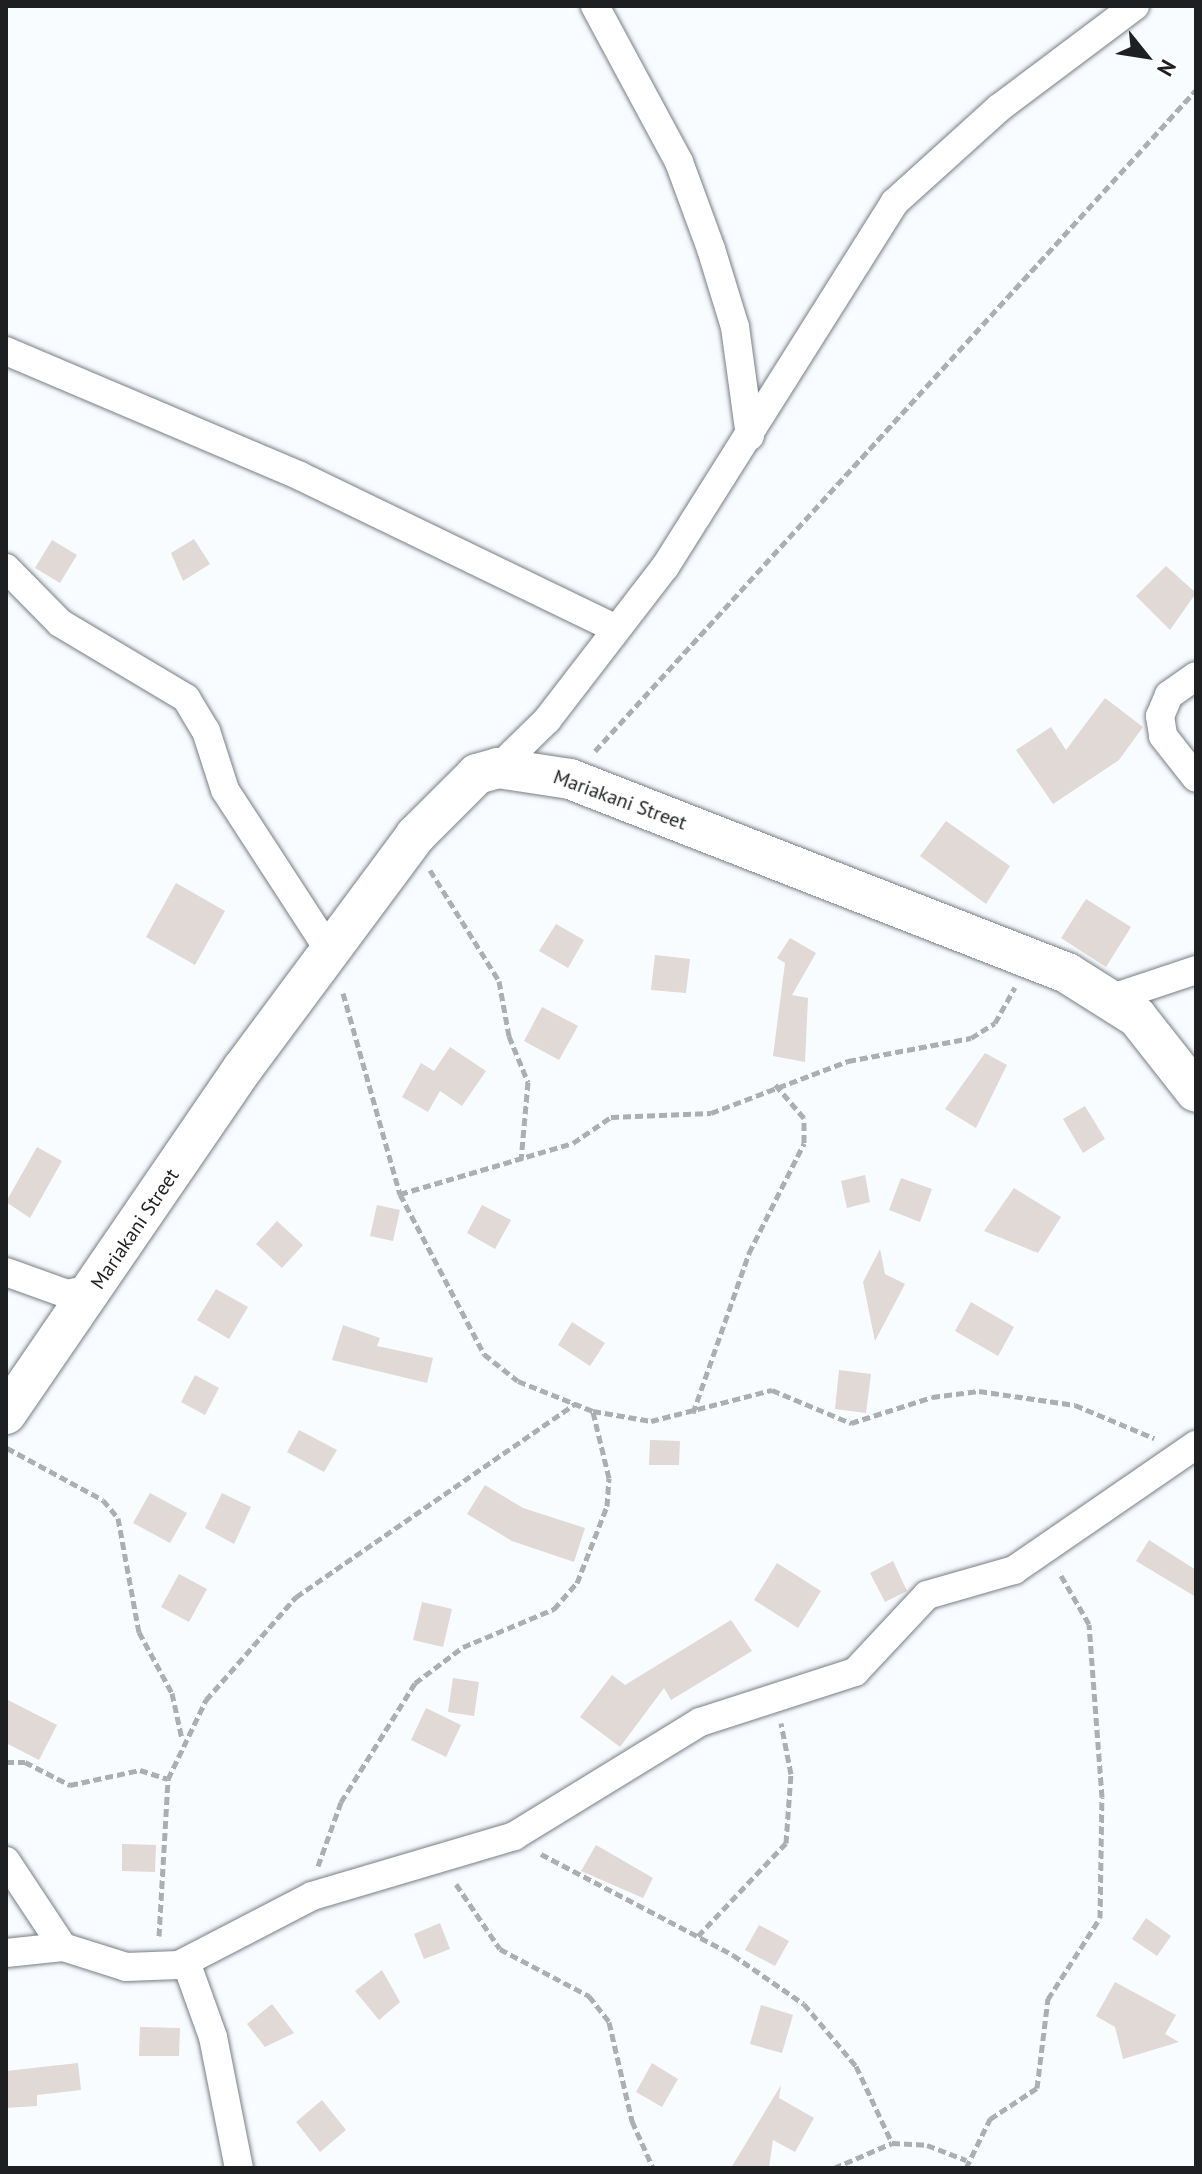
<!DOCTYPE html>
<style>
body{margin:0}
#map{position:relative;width:1202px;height:2174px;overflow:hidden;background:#f8fcff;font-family:"PT Sans",sans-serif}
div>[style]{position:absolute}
.building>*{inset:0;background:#e0d9d5}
.path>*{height:5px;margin-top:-2.5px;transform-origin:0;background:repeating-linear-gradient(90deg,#abafb1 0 8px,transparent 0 12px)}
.roads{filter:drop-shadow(0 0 2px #797e83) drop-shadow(0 0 2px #797e83)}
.street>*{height:28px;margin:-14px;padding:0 14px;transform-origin:14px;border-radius:14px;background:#fff}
.secondary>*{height:40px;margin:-20px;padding:0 20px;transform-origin:20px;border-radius:20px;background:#fff}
span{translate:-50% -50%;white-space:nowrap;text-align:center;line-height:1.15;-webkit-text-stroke:6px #fff;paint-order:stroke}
.street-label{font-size:20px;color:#1d1f21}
.frame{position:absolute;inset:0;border:8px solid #1d1f21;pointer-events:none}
.north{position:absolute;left:1106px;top:16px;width:80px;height:80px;-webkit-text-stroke:6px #fff;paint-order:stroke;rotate:120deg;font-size:22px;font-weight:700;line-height:32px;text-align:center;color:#1d1f21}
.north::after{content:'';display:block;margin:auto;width:28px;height:36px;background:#1d1f21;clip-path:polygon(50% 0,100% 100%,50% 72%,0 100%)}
</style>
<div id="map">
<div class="building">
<i style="clip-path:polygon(194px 539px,210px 564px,183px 581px,171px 553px)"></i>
<i style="clip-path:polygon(52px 540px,77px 555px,60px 583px,35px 568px)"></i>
<i style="clip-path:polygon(1166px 566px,1196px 593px,1170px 630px,1136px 596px)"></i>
<i style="clip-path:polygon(1105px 698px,1143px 727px,1119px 760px,1053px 804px,1016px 750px,1051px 727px,1066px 750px)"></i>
<i style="clip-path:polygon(946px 821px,1010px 866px,986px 904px,920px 856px)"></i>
<i style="clip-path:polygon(176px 883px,225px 911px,195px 965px,146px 937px)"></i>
<i style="clip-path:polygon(1086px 899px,1131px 927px,1106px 967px,1061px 938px)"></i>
<i style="clip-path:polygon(556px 924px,584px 940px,568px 968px,539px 951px)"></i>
<i style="clip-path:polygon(790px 938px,816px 953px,792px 995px,808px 998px,805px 1062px,773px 1056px,785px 963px,777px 958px)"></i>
<i style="clip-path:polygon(655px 955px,690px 959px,686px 993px,651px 990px)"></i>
<i style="clip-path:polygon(542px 1007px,578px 1026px,559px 1060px,524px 1041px)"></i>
<i style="clip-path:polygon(450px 1047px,486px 1071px,462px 1106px,440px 1091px,428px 1112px,402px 1097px,421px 1063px,434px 1071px)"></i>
<i style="clip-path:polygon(985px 1053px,1007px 1065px,976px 1128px,945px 1109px)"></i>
<i style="clip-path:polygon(1085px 1106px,1105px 1139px,1083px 1153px,1063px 1119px)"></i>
<i style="clip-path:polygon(37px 1147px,62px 1161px,30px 1218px,6px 1202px)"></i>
<i style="clip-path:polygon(865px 1175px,870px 1202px,847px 1208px,841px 1181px)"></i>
<i style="clip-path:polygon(901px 1178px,932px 1189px,920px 1222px,889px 1210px)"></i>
<i style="clip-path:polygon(1014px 1188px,1061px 1217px,1038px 1253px,984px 1231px)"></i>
<i style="clip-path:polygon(377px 1205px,400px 1210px,393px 1241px,370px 1236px)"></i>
<i style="clip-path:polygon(482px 1205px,511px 1220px,495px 1249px,467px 1233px)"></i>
<i style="clip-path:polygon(277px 1221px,303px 1245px,282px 1268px,256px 1244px)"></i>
<i style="clip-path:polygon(880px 1249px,885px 1274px,905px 1284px,875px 1341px,863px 1282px)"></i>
<i style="clip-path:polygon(216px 1289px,248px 1307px,229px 1339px,197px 1320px)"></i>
<i style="clip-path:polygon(971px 1302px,1014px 1327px,998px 1356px,955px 1331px)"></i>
<i style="clip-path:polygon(572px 1322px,605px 1343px,590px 1366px,558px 1345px)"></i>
<i style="clip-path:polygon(343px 1325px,380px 1338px,377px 1346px,433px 1358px,427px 1383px,332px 1360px)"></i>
<i style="clip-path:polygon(839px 1370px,871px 1374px,866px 1413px,835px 1409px)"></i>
<i style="clip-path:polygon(195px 1375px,219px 1388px,205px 1415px,181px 1402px)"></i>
<i style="clip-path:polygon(299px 1430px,337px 1450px,324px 1472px,287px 1452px)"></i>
<i style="clip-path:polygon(650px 1440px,680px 1441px,679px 1465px,649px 1465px)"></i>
<i style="clip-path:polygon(485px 1485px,523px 1508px,585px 1528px,574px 1562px,512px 1541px,467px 1514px)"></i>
<i style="clip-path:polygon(150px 1493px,187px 1513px,170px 1543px,133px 1523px)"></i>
<i style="clip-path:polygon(222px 1493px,251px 1507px,234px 1544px,205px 1528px)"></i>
<i style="clip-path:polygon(1149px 1540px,1196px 1570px,1196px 1597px,1136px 1561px)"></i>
<i style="clip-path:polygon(893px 1561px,907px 1591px,885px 1602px,870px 1573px)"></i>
<i style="clip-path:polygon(777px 1563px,821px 1591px,798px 1628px,754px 1600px)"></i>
<i style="clip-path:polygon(179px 1574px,207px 1589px,189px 1622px,161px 1607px)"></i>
<i style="clip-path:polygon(422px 1602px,452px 1609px,443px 1647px,413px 1640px)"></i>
<i style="clip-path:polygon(731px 1620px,752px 1651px,671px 1700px,664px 1688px,620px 1747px,580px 1717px,612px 1675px,625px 1685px)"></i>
<i style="clip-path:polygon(453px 1678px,479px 1682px,474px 1716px,448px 1712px)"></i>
<i style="clip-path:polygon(6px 1699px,57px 1725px,39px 1760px,6px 1743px)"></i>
<i style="clip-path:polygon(426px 1708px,461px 1725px,446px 1757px,411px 1740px)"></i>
<i style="clip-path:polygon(122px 1844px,156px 1845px,155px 1872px,122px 1871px)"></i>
<i style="clip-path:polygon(596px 1845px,653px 1878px,643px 1898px,581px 1871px)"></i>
<i style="clip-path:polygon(1146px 1918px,1171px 1936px,1157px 1956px,1132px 1939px)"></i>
<i style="clip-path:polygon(440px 1923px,450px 1949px,424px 1959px,414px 1934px)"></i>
<i style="clip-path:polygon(759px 1925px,789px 1941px,775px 1966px,745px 1950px)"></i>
<i style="clip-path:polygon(382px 1970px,400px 2002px,379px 2020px,355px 1991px)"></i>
<i style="clip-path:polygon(1115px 1982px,1176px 2015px,1165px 2034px,1179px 2042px,1123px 2059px,1115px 2027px,1096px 2016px)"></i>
<i style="clip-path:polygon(272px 2004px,294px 2033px,265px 2047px,247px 2024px)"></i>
<i style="clip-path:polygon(761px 2005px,793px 2015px,782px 2053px,750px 2044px)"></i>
<i style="clip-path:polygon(140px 2027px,180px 2028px,179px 2056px,139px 2056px)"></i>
<i style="clip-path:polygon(78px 2063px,81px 2090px,37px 2095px,37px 2106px,6px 2108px,6px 2071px)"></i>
<i style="clip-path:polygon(652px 2063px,678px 2079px,662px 2107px,636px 2092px)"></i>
<i style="clip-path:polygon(781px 2085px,779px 2098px,814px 2118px,795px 2152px,773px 2140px,769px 2168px,731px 2168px)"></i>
<i style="clip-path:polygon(322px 2100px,346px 2130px,320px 2152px,296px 2122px)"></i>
</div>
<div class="path">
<i style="left:595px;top:751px;width:893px;rotate:-47.72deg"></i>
<i style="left:430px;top:870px;width:131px;rotate:58.1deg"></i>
<i style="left:499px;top:981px;width:56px;rotate:79.7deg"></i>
<i style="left:509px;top:1036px;width:50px;rotate:67.6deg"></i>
<i style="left:528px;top:1082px;width:78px;rotate:95.1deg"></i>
<i style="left:343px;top:993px;width:209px;rotate:74.2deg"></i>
<i style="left:400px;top:1194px;width:181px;rotate:62.3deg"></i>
<i style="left:484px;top:1354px;width:43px;rotate:38.5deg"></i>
<i style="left:518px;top:1381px;width:81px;rotate:21.8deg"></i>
<i style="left:593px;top:1411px;width:59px;rotate:9.8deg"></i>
<i style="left:651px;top:1421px;width:125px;rotate:-14.4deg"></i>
<i style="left:772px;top:1390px;width:86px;rotate:22.7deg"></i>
<i style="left:851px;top:1423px;width:85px;rotate:-17.8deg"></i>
<i style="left:932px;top:1397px;width:47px;rotate:-7.3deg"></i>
<i style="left:979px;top:1391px;width:97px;rotate:8.3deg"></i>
<i style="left:1075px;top:1405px;width:86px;rotate:22.7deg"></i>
<i style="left:400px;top:1194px;width:180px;rotate:-16.4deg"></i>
<i style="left:573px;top:1143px;width:46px;rotate:-34.4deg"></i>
<i style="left:611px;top:1117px;width:100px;rotate:-2.3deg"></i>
<i style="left:711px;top:1113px;width:147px;rotate:-20.8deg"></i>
<i style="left:848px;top:1061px;width:125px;rotate:-10.6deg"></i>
<i style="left:971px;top:1038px;width:28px;rotate:-32deg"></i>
<i style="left:995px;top:1023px;width:41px;rotate:-60.9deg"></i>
<i style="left:693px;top:1413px;width:170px;rotate:-70.7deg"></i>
<i style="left:749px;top:1253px;width:123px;rotate:-63.4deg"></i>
<i style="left:804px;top:1143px;width:25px;rotate:-90deg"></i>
<i style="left:804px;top:1118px;width:46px;rotate:-130.6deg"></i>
<i style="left:7px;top:1448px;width:109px;rotate:28.4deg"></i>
<i style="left:103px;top:1500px;width:23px;rotate:50deg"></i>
<i style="left:118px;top:1518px;width:116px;rotate:79.6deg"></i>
<i style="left:139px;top:1632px;width:69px;rotate:61.6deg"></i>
<i style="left:172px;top:1693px;width:47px;rotate:77.7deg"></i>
<i style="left:6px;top:1762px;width:19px"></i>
<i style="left:25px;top:1762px;width:51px;rotate:27.1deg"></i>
<i style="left:70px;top:1785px;width:72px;rotate:-12.1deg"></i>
<i style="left:140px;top:1770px;width:29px;rotate:18deg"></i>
<i style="left:541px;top:1854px;width:217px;rotate:27.7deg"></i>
<i style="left:733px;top:1955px;width:86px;rotate:34.6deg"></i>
<i style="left:804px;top:2004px;width:81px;rotate:50deg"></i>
<i style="left:856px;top:2066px;width:85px;rotate:64.9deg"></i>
<i style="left:318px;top:1866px;width:68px;rotate:-70.2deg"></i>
<i style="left:341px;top:1802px;width:140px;rotate:-58.1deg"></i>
<i style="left:415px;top:1683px;width:60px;rotate:-36.9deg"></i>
<i style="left:463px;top:1647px;width:99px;rotate:-22.7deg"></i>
<i style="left:554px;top:1609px;width:35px;rotate:-49deg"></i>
<i style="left:577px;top:1583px;width:83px;rotate:-68.7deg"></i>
<i style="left:607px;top:1506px;width:28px;rotate:-86deg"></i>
<i style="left:609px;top:1478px;width:68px;rotate:-103.6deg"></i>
<i style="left:456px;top:1884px;width:78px;rotate:55.9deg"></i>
<i style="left:500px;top:1949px;width:101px;rotate:27.8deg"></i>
<i style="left:589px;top:1996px;width:33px;rotate:52deg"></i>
<i style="left:609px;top:2022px;width:102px;rotate:76.9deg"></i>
<i style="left:632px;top:2121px;width:51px;rotate:65.9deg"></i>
<i style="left:159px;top:1936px;width:157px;rotate:-86.7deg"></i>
<i style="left:168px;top:1779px;width:88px;rotate:-64.3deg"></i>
<i style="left:206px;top:1700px;width:137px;rotate:-48.9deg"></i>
<i style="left:296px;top:1597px;width:339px;rotate:-34.7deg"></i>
<i style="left:698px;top:1936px;width:128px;rotate:-46.6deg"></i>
<i style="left:786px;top:1843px;width:69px;rotate:-85.9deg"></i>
<i style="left:791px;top:1774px;width:52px;rotate:-101.1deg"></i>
<i style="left:834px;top:2168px;width:63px;rotate:-23.3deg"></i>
<i style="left:892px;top:2143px;width:35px;rotate:3deg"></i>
<i style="left:927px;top:2145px;width:42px;rotate:21deg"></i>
<i style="left:966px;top:2168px;width:55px;rotate:-63.9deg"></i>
<i style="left:990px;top:2119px;width:56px;rotate:-33.4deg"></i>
<i style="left:1037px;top:2088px;width:90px;rotate:-83deg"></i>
<i style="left:1048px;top:1999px;width:96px;rotate:-57.3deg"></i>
<i style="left:1100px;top:1918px;width:121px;rotate:-89.1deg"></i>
<i style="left:1102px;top:1797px;width:173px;rotate:-94.3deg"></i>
<i style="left:1089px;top:1624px;width:60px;rotate:-120deg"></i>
</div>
<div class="roads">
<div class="street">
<i style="left:595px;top:6px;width:177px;rotate:61.7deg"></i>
<i style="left:679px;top:162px;width:93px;rotate:69.8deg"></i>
<i style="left:711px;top:249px;width:82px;rotate:72.9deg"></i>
<i style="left:735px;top:327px;width:110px;rotate:82.2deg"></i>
<i style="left:6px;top:351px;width:319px;rotate:23deg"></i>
<i style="left:300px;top:476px;width:351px;rotate:25.8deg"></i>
<i style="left:6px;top:568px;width:77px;rotate:45.5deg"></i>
<i style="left:60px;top:623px;width:147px;rotate:30.8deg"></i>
<i style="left:186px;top:698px;width:39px;rotate:59deg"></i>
<i style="left:206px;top:731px;width:62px;rotate:72.1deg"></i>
<i style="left:225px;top:790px;width:191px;rotate:57deg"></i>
<i style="left:1196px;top:676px;width:33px;rotate:145deg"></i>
<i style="left:1169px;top:695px;width:23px;rotate:113deg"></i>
<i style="left:1160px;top:716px;width:20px;rotate:81deg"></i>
<i style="left:1163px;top:736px;width:53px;rotate:51.8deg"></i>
<i style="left:498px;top:768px;width:69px;rotate:-44.4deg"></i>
<i style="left:547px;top:720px;width:193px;rotate:-52.4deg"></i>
<i style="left:665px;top:567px;width:431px;rotate:-57.8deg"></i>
<i style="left:895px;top:202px;width:140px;rotate:-42.1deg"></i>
<i style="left:999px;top:108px;width:170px;rotate:-36.9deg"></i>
<i style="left:1112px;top:998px;width:89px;rotate:-18.4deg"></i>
<i style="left:6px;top:1272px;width:65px;rotate:19.8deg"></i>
<i style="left:67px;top:1294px;width:30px;rotate:-12deg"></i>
<i style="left:6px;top:1861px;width:103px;rotate:56.5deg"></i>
<i style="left:63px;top:1947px;width:66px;rotate:17.6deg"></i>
<i style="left:126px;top:1967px;width:53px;rotate:-2.2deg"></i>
<i style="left:179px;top:1965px;width:150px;rotate:-27.4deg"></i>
<i style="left:312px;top:1896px;width:211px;rotate:-16.5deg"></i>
<i style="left:514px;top:1836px;width:218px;rotate:-31.5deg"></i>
<i style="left:700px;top:1722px;width:163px;rotate:-17.9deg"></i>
<i style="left:855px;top:1672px;width:105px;rotate:-46.9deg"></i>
<i style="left:927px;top:1595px;width:91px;rotate:-16deg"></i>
<i style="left:1014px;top:1570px;width:221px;rotate:-34.5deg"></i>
<i style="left:6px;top:1953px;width:57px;rotate:-6deg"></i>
<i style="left:186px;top:1962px;width:80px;rotate:70.2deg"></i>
<i style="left:213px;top:2037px;width:134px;rotate:78.8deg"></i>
</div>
<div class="secondary">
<i style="left:6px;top:1414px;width:419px;rotate:-55.6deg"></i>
<i style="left:243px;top:1068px;width:289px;rotate:-53.4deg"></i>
<i style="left:415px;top:836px;width:88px;rotate:-45deg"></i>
<i style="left:477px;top:774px;width:22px;rotate:-16deg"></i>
<i style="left:498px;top:768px;width:73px;rotate:8.7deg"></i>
<i style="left:570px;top:779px;width:534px;rotate:21.32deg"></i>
<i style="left:1067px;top:973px;width:83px;rotate:32.2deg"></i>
<i style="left:1137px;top:1017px;width:95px;rotate:51.8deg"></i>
</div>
</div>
<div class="street-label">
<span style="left:620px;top:800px;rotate:20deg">Mariakani Street</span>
<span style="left:135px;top:1229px;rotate:-56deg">Mariakani Street</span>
</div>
<div class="frame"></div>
<div class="north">N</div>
</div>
